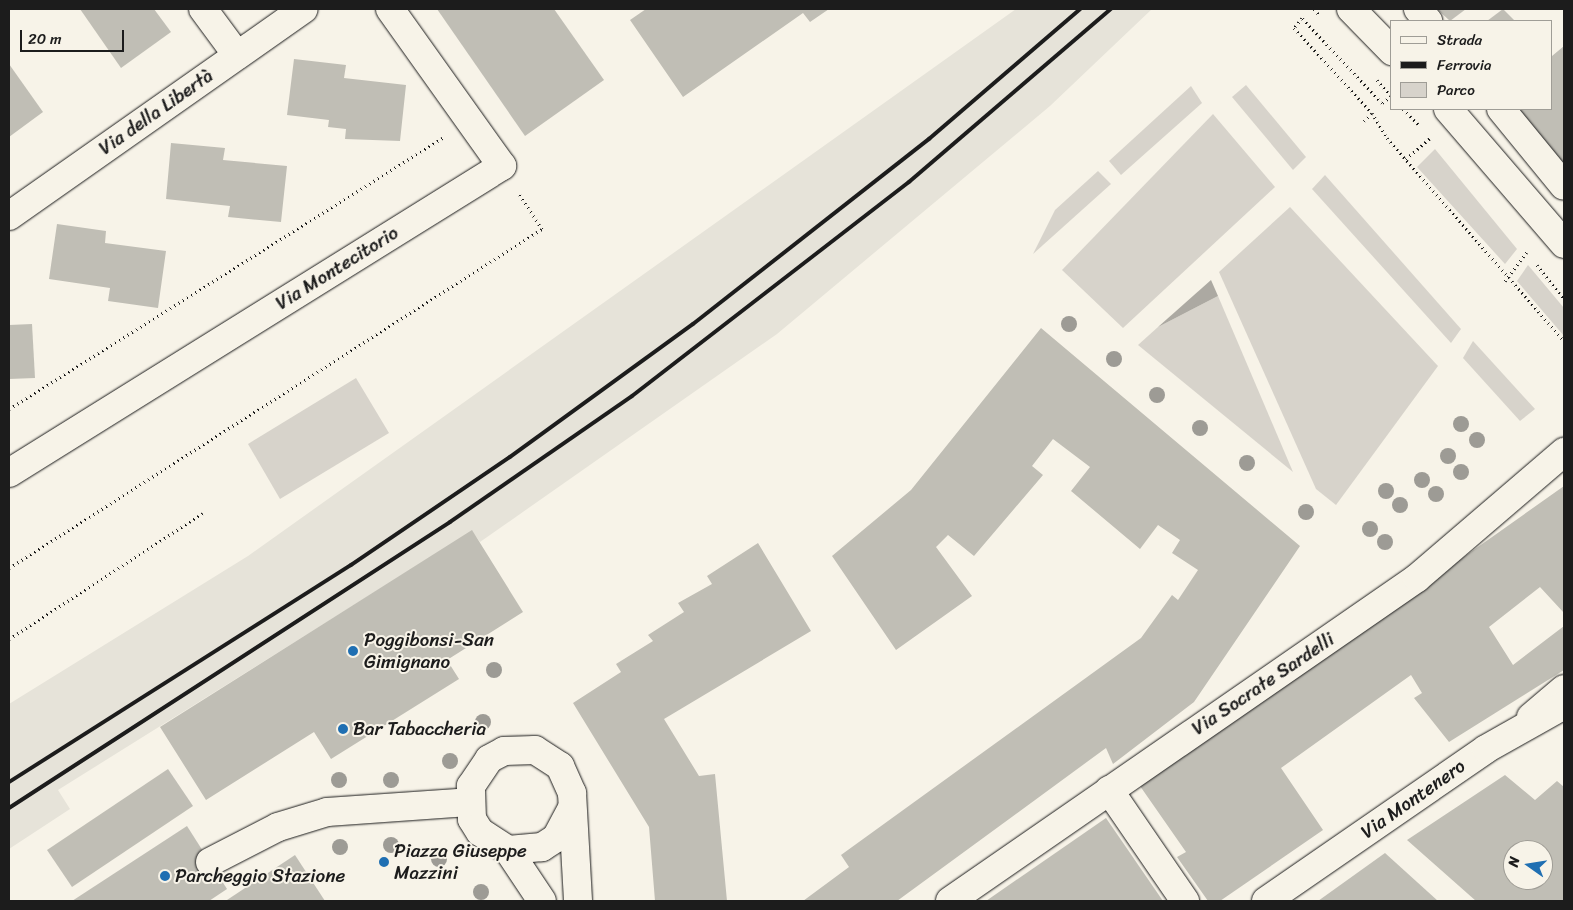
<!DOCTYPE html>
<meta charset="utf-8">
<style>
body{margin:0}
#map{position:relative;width:1573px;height:910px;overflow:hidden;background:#f7f3e8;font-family:Sriracha,sans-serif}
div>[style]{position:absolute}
.built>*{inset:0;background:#e6e3d9}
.green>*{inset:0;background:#d7d3cb}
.water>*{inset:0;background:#aca9a2}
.building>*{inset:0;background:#c0beb5}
.path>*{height:3px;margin-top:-1.5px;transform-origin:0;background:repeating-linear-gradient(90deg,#1c1c1c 0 1px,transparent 0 5px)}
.roads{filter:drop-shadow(0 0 1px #1c1c1c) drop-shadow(0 0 1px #1c1c1c)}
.minor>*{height:28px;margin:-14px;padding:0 14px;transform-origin:14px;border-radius:14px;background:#f7f3e8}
.major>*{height:28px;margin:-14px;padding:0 14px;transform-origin:14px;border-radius:14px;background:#f7f3e8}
.rail>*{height:4px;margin:-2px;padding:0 2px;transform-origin:2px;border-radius:2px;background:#1c1c1c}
.trees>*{width:16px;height:16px;margin:-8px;border-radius:50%;background:#9d9b95}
.dots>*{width:14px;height:14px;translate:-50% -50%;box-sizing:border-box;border:2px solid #f7f3e8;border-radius:50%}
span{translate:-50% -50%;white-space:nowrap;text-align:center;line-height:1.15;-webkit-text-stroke:4px #f7f3e8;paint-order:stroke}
.street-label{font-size:19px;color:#1c1c1c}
.poi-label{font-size:19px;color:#1c1c1c}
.left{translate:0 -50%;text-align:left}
.frame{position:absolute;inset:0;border:10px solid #1c1c1c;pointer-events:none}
.legend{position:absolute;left:1390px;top:20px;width:162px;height:90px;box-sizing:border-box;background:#f7f3e8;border:1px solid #9f9d96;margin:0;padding:6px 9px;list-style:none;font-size:15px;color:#1c1c1c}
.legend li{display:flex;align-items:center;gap:10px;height:25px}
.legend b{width:25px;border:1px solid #9f9d96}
.north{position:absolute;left:1503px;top:840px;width:50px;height:50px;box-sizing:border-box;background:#f7f3e8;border:1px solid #9f9d96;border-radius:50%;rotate:283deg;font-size:14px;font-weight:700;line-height:20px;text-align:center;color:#1c1c1c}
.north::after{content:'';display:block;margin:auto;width:18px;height:22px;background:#1f6fb2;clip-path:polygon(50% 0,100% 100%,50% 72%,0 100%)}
.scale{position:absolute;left:20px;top:30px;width:104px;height:22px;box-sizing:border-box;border:2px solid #1c1c1c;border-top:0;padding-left:6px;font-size:15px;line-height:18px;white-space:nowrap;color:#1c1c1c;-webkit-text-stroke:4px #f7f3e8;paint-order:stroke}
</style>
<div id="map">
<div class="built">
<i style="clip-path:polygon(1016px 9px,1152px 9px,1050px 106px,777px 334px,480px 542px,472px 531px,58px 790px,70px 809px,9px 849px,9px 704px,248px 556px)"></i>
</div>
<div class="green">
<i style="clip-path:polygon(1246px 85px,1306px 157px,1293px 170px,1232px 97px)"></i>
<i style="clip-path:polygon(1191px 86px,1202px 103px,1121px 175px,1109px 161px)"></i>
<i style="clip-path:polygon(1213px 114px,1275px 187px,1123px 328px,1062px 270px)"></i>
<i style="clip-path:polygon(1435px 149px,1517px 249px,1505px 264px,1417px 167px)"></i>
<i style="clip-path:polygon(1098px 171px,1111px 184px,1033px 254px,1055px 210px)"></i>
<i style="clip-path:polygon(1325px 175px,1461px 329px,1451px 343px,1312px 189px)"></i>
<i style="clip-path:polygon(1290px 207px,1438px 366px,1336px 505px,1316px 489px,1219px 272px)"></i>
<i style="clip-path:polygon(1528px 265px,1564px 308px,1564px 336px,1517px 281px)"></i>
<i style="clip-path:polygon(1218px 296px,1293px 472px,1138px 345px,1158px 327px)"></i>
<i style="clip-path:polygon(1473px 341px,1535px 409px,1520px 421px,1463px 358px)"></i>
<i style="clip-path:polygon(356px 378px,389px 433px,280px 499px,248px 444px)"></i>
</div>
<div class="water">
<i style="clip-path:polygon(1211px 280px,1218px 296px,1158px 327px)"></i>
</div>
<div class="building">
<i style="clip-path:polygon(80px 9px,154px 9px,171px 32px,121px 68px)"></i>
<i style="clip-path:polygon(437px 9px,554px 9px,604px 80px,525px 136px)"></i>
<i style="clip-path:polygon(646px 9px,829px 9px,810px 22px,803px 13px,683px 97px,630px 20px)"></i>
<i style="clip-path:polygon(1437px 9px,1466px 9px,1450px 21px)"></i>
<i style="clip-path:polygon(1503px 9px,1515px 21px,1487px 21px)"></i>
<i style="clip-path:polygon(1564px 46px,1564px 171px,1516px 109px,1552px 109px,1552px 56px)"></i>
<i style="clip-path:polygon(294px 59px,346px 65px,344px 78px,406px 85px,400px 141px,345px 139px,346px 129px,328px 127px,329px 120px,287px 115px)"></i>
<i style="clip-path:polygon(9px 64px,43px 112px,9px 137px)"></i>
<i style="clip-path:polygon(171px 143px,225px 148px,223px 160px,287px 166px,281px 222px,228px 217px,230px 206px,166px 199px)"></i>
<i style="clip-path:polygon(57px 224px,106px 231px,105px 243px,166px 251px,158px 308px,108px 301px,110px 288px,49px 279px)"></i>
<i style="clip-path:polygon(32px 324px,35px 378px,9px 379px,9px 325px)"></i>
<i style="clip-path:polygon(1041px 328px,1300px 546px,1194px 702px,1113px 764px,1106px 748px,897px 901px,803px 901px,849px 867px,841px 855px,1141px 638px,1172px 595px,1178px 600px,1198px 570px,1172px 553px,1180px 540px,1158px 525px,1140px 549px,1071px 491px,1090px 467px,1053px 439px,1032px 466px,1043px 475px,974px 556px,948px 535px,936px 547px,972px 596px,896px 650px,832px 556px,911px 490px)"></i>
<i style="clip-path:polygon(1564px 486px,1564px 613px,1540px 587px,1489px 627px,1513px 665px,1564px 626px,1564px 670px,1449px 742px,1414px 698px,1422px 693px,1411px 675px,1281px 768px,1323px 830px,1220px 901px,1208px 901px,1177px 857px,1186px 852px,1140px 786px)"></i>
<i style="clip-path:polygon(472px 530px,523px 612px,447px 660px,459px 679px,331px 759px,314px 732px,206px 800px,160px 727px)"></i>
<i style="clip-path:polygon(758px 543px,811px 631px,664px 719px,699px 776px,715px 774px,727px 901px,655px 901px,649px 827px,573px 703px,621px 672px,616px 664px,653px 641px,648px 635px,684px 612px,678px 603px,712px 584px,707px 576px)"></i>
<i style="clip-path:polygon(168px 769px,193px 806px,72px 887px,47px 850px)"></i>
<i style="clip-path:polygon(evenodd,1505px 775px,1535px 800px,1557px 781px,1564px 787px,1564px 901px,1476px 901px,1407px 840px,1505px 775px,1513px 850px,1543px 850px,1543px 880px,1513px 880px,1513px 850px)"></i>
<i style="clip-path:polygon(1106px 818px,1163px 901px,986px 901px)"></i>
<i style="clip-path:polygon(187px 826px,227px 889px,209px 901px,72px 901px)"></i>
<i style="clip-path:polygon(1385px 853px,1438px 901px,1318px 901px)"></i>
<i style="clip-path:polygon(295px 855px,325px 901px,228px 901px,227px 900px)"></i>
</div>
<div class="path">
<i style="left:1314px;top:9px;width:9px;rotate:49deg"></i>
<i style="left:1377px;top:80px;width:21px;rotate:49deg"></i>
<i style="left:1391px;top:96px;width:11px;rotate:142deg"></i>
<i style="left:1382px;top:103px;width:117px;rotate:-133.3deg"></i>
<i style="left:1302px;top:18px;width:13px;rotate:129deg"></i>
<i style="left:1294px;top:28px;width:115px;rotate:47.5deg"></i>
<i style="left:1372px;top:113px;width:29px;rotate:59deg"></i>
<i style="left:1387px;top:138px;width:269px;rotate:48.9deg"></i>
<i style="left:1403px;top:109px;width:24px;rotate:45deg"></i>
<i style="left:1364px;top:121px;width:11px;rotate:-45deg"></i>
<i style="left:1406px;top:159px;width:32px;rotate:-41deg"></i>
<i style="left:1537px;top:265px;width:43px;rotate:51.5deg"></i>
<i style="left:1505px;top:281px;width:36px;rotate:-53deg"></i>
<i style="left:9px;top:409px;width:513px;rotate:-32.02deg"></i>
<i style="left:9px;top:568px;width:632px;rotate:-32.46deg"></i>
<i style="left:542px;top:229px;width:44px;rotate:-123deg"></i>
<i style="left:9px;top:639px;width:231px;rotate:-33deg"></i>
</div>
<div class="roads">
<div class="minor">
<i style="left:203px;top:9px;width:57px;rotate:53.5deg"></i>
<i style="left:1351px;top:9px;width:59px;rotate:45.7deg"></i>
<i style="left:1418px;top:9px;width:16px;rotate:50deg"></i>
<i style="left:1448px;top:109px;width:178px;rotate:49.3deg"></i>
<i style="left:1501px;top:109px;width:99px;rotate:50.7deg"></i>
<i style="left:9px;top:216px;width:360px;rotate:-35.1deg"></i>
<i style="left:9px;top:473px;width:581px;rotate:-31.91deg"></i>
<i style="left:502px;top:166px;width:193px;rotate:-125.5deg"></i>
<i style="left:1531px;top:717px;width:43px;rotate:-40.3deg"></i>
<i style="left:1109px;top:790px;width:135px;rotate:55.6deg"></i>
<i style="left:572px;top:808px;width:34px;rotate:118deg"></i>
<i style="left:556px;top:838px;width:17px;rotate:147deg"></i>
<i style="left:542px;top:847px;width:34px;rotate:175deg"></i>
<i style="left:508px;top:850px;width:33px;rotate:-147deg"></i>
<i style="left:480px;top:832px;width:15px;rotate:-122deg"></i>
<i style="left:472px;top:819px;width:33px;rotate:-92deg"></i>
<i style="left:471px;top:786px;width:32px;rotate:-56deg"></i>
<i style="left:489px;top:759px;width:17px;rotate:-28deg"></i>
<i style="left:504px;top:751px;width:31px;rotate:-2deg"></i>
<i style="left:535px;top:750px;width:30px;rotate:33deg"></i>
<i style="left:560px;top:766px;width:30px;rotate:66deg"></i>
<i style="left:572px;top:793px;width:108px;rotate:86.8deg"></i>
<i style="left:508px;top:850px;width:61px;rotate:56.3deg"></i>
<i style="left:210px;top:862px;width:76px;rotate:-27.2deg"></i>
<i style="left:278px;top:827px;width:51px;rotate:-17deg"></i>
<i style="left:327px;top:812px;width:142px;rotate:-4deg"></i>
<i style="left:950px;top:901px;width:568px;rotate:-34.67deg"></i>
<i style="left:1417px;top:578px;width:194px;rotate:-40.6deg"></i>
</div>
<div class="major">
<i style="left:1266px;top:901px;width:267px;rotate:-34.6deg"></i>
<i style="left:1486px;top:749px;width:90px;rotate:-29.4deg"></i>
</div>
</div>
<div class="rail">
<i style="left:9px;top:782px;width:405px;rotate:-32.4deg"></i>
<i style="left:351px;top:565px;width:192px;rotate:-34.2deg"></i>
<i style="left:510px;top:457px;width:226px;rotate:-36deg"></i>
<i style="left:693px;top:324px;width:300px;rotate:-38.1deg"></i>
<i style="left:929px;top:139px;width:199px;rotate:-40.7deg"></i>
<i style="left:9px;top:808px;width:526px;rotate:-32.96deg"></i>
<i style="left:450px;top:522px;width:221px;rotate:-34.7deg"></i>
<i style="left:632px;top:396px;width:350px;rotate:-37.7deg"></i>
<i style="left:909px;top:182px;width:266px;rotate:-40.6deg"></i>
</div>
<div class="trees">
<i style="left:1069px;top:324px"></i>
<i style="left:1114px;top:359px"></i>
<i style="left:1157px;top:395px"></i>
<i style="left:1461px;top:424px"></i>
<i style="left:1200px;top:428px"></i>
<i style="left:1477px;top:440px"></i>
<i style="left:1448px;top:456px"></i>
<i style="left:1247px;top:463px"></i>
<i style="left:1461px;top:472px"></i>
<i style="left:1422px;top:480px"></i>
<i style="left:1386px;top:491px"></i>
<i style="left:1436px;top:494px"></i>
<i style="left:1400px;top:505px"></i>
<i style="left:1306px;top:512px"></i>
<i style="left:1370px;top:529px"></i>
<i style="left:1385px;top:542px"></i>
<i style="left:494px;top:670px"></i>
<i style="left:483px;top:722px"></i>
<i style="left:450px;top:761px"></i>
<i style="left:339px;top:780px"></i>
<i style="left:391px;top:780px"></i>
<i style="left:391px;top:845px"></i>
<i style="left:340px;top:847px"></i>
<i style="left:439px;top:859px"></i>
<i style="left:481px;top:892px"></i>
</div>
<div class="dots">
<i style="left:353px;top:651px;background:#1f6fb2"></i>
<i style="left:343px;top:729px;background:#1f6fb2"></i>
<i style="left:384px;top:862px;background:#1f6fb2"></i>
<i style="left:165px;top:876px;background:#1f6fb2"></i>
</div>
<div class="street-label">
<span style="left:156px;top:112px;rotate:-35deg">Via della Libertà</span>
<span style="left:337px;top:268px;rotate:-32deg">Via Montecitorio</span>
<span style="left:1263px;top:684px;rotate:-34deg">Via Socrate Sardelli</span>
<span style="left:1413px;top:799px;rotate:-35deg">Via Montenero</span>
</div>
<div class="poi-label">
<span class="left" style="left:364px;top:651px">Poggibonsi-San<br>Gimignano</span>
<span class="left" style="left:353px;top:729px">Bar Tabaccheria</span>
<span class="left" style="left:394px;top:862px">Piazza Giuseppe<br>Mazzini</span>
<span class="left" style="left:175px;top:876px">Parcheggio Stazione</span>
</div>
<div class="frame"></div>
<ul class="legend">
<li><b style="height:6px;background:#f7f3e8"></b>Strada</li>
<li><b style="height:6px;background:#1c1c1c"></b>Ferrovia</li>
<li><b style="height:14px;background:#d7d3cb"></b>Parco</li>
</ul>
<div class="north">N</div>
<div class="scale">20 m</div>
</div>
